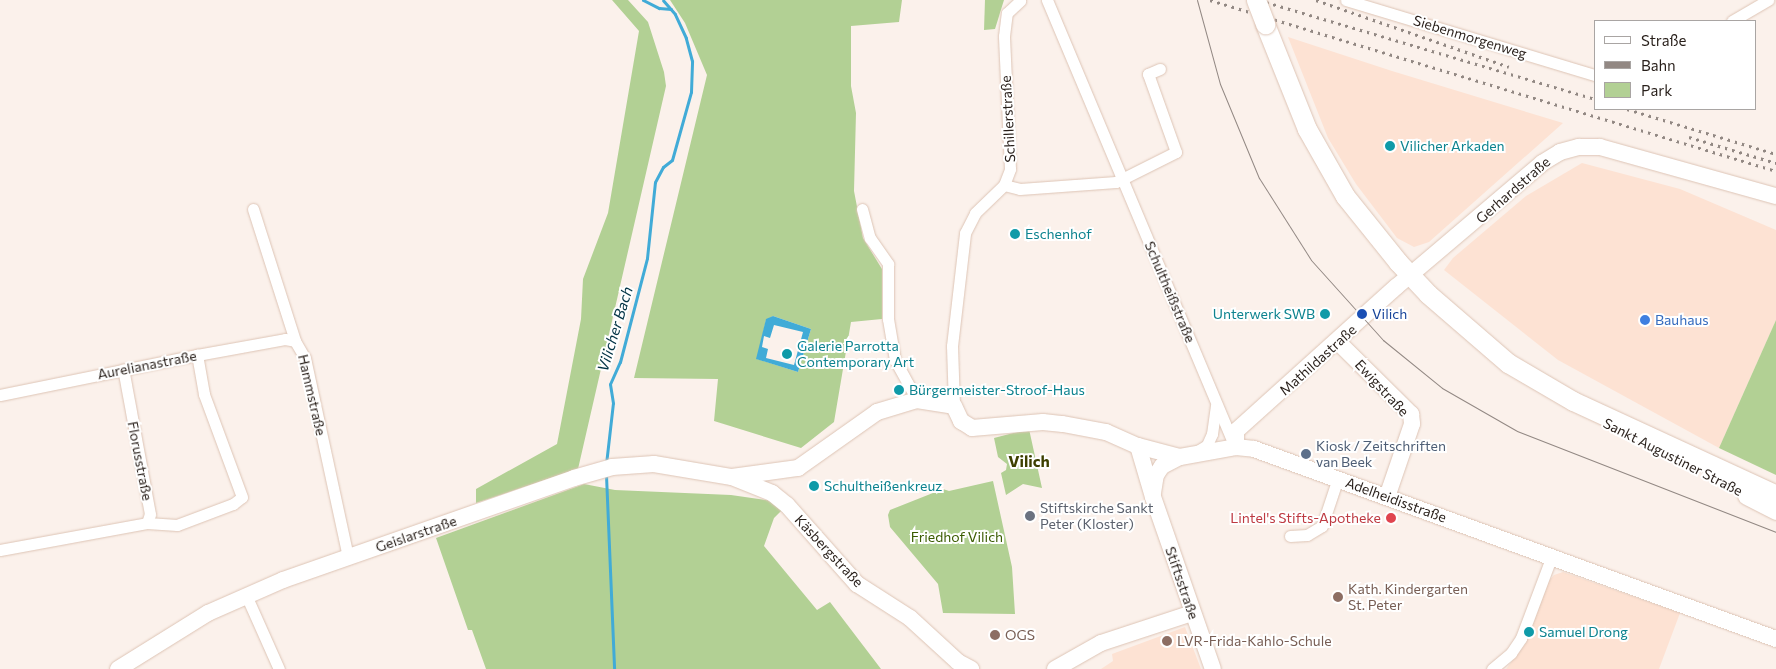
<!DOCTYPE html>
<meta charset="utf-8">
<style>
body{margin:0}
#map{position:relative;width:1776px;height:669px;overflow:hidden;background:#fbf1eb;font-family:Commissioner,sans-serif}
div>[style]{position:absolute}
.built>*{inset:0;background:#fde2d3}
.green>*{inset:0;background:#b2d094}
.water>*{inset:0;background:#41abd7}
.stream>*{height:3px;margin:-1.5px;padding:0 1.5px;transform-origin:1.5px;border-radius:1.5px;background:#41abd7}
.roads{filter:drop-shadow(0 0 1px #ddc4b5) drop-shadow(0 0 1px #ddc4b5)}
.street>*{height:11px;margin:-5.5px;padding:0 5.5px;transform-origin:5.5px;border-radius:5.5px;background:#fff}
.secondary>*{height:16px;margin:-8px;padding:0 8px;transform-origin:8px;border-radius:8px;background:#fff}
.primary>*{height:19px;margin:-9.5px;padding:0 9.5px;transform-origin:9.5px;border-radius:9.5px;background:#fff}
.tram>*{height:1px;margin:-0.5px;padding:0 0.5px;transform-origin:0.5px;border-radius:0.5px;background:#928883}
.rail>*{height:3px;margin-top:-1.5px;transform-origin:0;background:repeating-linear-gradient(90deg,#928883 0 2.5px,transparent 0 7.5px)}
.bridges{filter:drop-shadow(0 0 1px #ddc4b5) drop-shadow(0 0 1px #ddc4b5)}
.primary-bridge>*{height:19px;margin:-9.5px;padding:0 9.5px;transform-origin:9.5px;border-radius:9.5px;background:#fff}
.dots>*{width:14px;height:14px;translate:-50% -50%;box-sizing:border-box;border:2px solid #fff;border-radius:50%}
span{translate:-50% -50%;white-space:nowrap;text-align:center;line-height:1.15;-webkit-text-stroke:4px #fff;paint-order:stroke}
.street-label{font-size:14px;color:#281f1a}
.culture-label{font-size:14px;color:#0d838f}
.left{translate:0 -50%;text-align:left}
.right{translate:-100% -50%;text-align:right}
.transit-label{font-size:14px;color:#164399}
.shop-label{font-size:14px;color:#366cbe}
.service-label{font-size:14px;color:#4e5e75}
.worship-label{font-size:14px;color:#5b616d}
.health-label{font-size:14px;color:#be3a42}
.park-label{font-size:14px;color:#3a5b00}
.education-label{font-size:14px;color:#785e54}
.water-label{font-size:15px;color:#023345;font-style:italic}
.quarter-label{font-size:16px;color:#3d3f00;font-weight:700}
.legend{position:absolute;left:1594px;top:20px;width:162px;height:90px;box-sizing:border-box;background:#fff;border:1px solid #a9a5a3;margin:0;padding:6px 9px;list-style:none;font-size:15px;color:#281f1a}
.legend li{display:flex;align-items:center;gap:10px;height:25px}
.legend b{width:25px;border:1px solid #a9a5a3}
</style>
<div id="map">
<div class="built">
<i style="clip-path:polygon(1288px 37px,1392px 71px,1563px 123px,1429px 242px,1414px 247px,1397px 238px,1356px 184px,1328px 138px)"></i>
<i style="clip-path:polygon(1582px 163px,1680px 189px,1776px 230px,1776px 320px,1719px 448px,1558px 360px,1444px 270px,1453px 258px,1526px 196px)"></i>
<i style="clip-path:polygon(1563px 572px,1680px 613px,1659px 669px,1506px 669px,1526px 643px,1549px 581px,1554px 575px)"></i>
<i style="clip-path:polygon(1185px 627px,1201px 669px,1101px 669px,1113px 661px,1112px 654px)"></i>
</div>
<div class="green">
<i style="clip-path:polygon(612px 0,628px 0,648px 22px,664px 72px,666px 86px,578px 469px,476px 503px,476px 489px,557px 444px,581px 319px,583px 279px,608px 213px,639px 31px)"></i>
<i style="clip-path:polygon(evenodd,670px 0,902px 0,899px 22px,851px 26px,851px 86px,856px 113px,854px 191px,863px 238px,882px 269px,882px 319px,851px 322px,834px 422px,801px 448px,714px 421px,718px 379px,634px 378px,707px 75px,685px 23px,670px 0,773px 316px,811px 329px,798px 372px,757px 359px,766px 320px,773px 316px)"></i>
<i style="clip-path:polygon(985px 0,1004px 0,995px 29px,984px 30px)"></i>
<i style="clip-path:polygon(1776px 320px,1776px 475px,1719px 448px)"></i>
<i style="clip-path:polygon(1029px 429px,1042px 488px,1023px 484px,1006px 495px,1001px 473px,1006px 470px,1007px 464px,998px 457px,994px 438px)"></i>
<i style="clip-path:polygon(993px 481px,1012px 567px,1015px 614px,943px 613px,938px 584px,890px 527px,888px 515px,890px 510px,943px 489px,949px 491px)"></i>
<i style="clip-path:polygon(584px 484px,615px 490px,731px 495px,772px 501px,783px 509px,774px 518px,764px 546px,817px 610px,830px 602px,881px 669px,486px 669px,472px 630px,468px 630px,436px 538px)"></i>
</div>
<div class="water">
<i style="clip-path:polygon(evenodd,773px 316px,811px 329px,798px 372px,756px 359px,766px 319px,773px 316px,774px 325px,803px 332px,794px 365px,766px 358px,768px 349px,762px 347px,764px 336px,770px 338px,774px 325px)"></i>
</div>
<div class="stream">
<i style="left:643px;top:0;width:18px;rotate:27deg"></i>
<i style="left:659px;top:8px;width:12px;rotate:5deg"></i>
<i style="left:606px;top:464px;width:61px;rotate:-83.5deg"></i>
<i style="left:613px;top:403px;width:19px;rotate:-99deg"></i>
<i style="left:610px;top:384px;width:24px;rotate:-66deg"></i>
<i style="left:620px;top:362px;width:107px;rotate:-75.4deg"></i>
<i style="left:647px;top:258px;width:76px;rotate:-84deg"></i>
<i style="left:655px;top:182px;width:17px;rotate:-62deg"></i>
<i style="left:663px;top:167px;width:11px;rotate:-38deg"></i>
<i style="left:672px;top:160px;width:71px;rotate:-74.4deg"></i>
<i style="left:691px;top:92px;width:31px;rotate:-88deg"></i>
<i style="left:692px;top:61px;width:24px;rotate:-105deg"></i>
<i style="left:686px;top:38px;width:26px;rotate:-115deg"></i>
<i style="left:675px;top:14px;width:18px;rotate:-131deg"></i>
<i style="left:606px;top:475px;width:194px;rotate:87.6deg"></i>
</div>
<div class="roads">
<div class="street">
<i style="left:1047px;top:0;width:482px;rotate:67.2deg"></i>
<i style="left:1346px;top:0;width:260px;rotate:16.8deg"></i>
<i style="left:1732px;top:21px;width:42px;rotate:-30.3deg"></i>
<i style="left:1004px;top:185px;width:16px;rotate:14deg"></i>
<i style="left:1020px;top:189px;width:96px;rotate:-4.2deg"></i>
<i style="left:1116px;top:182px;width:67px;rotate:-26.6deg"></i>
<i style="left:1176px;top:152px;width:83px;rotate:-109.7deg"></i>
<i style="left:1148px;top:74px;width:13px;rotate:-23deg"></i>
<i style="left:253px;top:209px;width:139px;rotate:72.3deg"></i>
<i style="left:295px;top:341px;width:20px;rotate:60deg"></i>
<i style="left:305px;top:358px;width:204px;rotate:77.8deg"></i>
<i style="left:862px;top:209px;width:30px;rotate:75deg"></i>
<i style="left:870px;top:238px;width:32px;rotate:55deg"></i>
<i style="left:888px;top:264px;width:55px;rotate:90deg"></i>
<i style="left:888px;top:319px;width:42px;rotate:80.3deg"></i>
<i style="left:895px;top:360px;width:46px;rotate:61.2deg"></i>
<i style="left:0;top:395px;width:201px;rotate:-11.5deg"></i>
<i style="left:197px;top:355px;width:89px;rotate:-10.3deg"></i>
<i style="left:285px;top:339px;width:10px;rotate:11deg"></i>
<i style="left:954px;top:406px;width:60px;rotate:-91.9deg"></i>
<i style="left:952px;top:346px;width:114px;rotate:-83.4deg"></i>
<i style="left:965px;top:233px;width:22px;rotate:-63deg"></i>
<i style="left:975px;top:213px;width:40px;rotate:-44deg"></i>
<i style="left:1004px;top:185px;width:17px;rotate:-69deg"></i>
<i style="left:1010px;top:169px;width:133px;rotate:-92.6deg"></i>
<i style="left:1004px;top:36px;width:23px;rotate:-83deg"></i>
<i style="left:1007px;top:13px;width:18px;rotate:-43deg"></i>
<i style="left:1196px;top:452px;width:13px;rotate:-32deg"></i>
<i style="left:1207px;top:445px;width:12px;rotate:-66deg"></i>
<i style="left:1212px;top:434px;width:29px;rotate:-82deg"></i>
<i style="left:147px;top:523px;width:30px;rotate:4deg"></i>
<i style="left:177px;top:525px;width:60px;rotate:-20.6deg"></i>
<i style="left:233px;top:504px;width:11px;rotate:-38deg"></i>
<i style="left:242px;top:497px;width:110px;rotate:-110.3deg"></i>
<i style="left:204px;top:394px;width:40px;rotate:-100deg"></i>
<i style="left:1290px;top:536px;width:17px;rotate:-3deg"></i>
<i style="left:1307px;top:535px;width:17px;rotate:-31deg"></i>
<i style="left:1322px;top:526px;width:51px;rotate:-71.6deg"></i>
<i style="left:0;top:550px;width:149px;rotate:-10.4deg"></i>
<i style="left:147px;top:523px;width:9px;rotate:-72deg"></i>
<i style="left:150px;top:514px;width:147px;rotate:-100.5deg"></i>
<i style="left:246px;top:595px;width:81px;rotate:66deg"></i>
<i style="left:1492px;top:669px;width:25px;rotate:-40deg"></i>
<i style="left:1511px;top:653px;width:18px;rotate:-56deg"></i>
<i style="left:1521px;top:638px;width:85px;rotate:-69.4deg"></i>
</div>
<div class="secondary">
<i style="left:1338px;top:342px;width:103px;rotate:44.6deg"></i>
<i style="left:1411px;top:414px;width:10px;rotate:84deg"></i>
<i style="left:1412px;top:424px;width:77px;rotate:108.9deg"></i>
<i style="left:1138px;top:446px;width:53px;rotate:73.6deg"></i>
<i style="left:1153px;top:497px;width:182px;rotate:70.8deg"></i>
<i style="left:1236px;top:447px;width:16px;rotate:-90deg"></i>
<i style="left:1236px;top:431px;width:215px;rotate:-42deg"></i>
<i style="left:1396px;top:287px;width:192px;rotate:-40.3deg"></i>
<i style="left:1542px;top:163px;width:21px;rotate:-31deg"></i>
<i style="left:1560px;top:152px;width:20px;rotate:-15deg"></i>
<i style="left:1579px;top:147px;width:21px"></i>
<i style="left:1600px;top:147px;width:183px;rotate:15.6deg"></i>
<i style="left:732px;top:477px;width:67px;rotate:-7.8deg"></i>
<i style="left:798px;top:468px;width:97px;rotate:-35.3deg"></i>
<i style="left:877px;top:412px;width:42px;rotate:-16.7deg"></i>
<i style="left:917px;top:400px;width:37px;rotate:9deg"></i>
<i style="left:954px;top:406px;width:17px;rotate:65deg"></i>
<i style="left:961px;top:421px;width:13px;rotate:32deg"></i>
<i style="left:972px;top:428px;width:71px;rotate:-4.8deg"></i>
<i style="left:1043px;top:422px;width:20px;rotate:6deg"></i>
<i style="left:1063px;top:424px;width:44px;rotate:10.5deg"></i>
<i style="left:1106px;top:432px;width:35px;rotate:24deg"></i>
<i style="left:1138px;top:446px;width:43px;rotate:14.7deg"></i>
<i style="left:1180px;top:457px;width:57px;rotate:-10.1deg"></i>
<i style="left:1236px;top:447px;width:18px;rotate:6deg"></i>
<i style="left:1254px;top:449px;width:556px;rotate:20deg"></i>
<i style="left:1153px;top:493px;width:18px;rotate:-81deg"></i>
<i style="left:1156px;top:475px;width:11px;rotate:-56deg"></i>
<i style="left:1162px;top:466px;width:20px;rotate:-27deg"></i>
<i style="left:118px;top:669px;width:106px;rotate:-31.9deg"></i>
<i style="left:208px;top:613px;width:82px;rotate:-23.7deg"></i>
<i style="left:283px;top:580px;width:308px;rotate:-19.3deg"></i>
<i style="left:574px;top:478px;width:40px;rotate:-16deg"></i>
<i style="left:612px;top:467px;width:42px;rotate:-4.1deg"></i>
<i style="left:654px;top:464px;width:79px;rotate:9.5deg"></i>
<i style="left:732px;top:477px;width:43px;rotate:21.8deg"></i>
<i style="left:772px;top:493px;width:19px;rotate:39deg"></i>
<i style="left:787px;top:505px;width:106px;rotate:48.5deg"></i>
<i style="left:857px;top:584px;width:63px;rotate:32.7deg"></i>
<i style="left:910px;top:618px;width:65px;rotate:42.5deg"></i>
<i style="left:958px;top:662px;width:15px;rotate:28deg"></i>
<i style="left:1055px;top:669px;width:53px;rotate:-29.5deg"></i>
<i style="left:1101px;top:643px;width:96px;rotate:-18.2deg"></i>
</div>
<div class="primary">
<i style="left:1265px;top:24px;width:113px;rotate:68.2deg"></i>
<i style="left:1307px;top:129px;width:77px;rotate:60.4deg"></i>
<i style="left:1345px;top:196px;width:85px;rotate:51.2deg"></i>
<i style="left:1398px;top:262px;width:44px;rotate:46.8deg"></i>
<i style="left:1428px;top:294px;width:106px;rotate:40.8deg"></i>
<i style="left:1508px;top:363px;width:75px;rotate:30.3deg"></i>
<i style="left:1573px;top:401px;width:224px;rotate:24.8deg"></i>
<i style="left:1747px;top:495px;width:33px;rotate:27deg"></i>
</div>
</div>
<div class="tram">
<i style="left:1197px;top:0;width:87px;rotate:74.7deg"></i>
<i style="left:1220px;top:84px;width:102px;rotate:67.5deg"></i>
<i style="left:1259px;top:178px;width:97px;rotate:57.6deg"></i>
<i style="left:1311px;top:260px;width:108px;rotate:48deg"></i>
<i style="left:1383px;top:340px;width:76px;rotate:39.1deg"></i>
<i style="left:1442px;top:388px;width:86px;rotate:29.8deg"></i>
<i style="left:1517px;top:431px;width:278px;rotate:21.3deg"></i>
</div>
<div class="rail">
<i style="left:1210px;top:0;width:591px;rotate:16.81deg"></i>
<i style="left:1259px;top:0;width:350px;rotate:16.4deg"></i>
<i style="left:1316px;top:0;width:204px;rotate:19.1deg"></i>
<i style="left:1627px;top:109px;width:156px;rotate:16.8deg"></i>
<i style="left:1689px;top:137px;width:91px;rotate:16.6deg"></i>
</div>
<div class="bridges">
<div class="primary-bridge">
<i style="left:1256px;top:0;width:26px;rotate:69deg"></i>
</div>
</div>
<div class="dots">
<i style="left:1390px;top:146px;background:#0f9aa8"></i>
<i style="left:1015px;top:234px;background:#0f9aa8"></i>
<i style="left:1325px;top:314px;background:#0f9aa8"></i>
<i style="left:1362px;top:314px;background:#1a4fb4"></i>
<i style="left:1645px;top:320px;background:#3f7fe0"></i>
<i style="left:787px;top:354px;background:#0f9aa8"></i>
<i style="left:899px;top:390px;background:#0f9aa8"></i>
<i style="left:1306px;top:454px;background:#5c6f8a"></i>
<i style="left:814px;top:486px;background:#0f9aa8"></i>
<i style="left:1030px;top:516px;background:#6b7280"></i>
<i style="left:1391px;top:518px;background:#e0444e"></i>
<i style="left:1338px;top:597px;background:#8d6e63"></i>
<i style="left:1529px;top:632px;background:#0f9aa8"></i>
<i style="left:995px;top:635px;background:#8d6e63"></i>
<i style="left:1167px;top:641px;background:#8d6e63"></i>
</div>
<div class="street-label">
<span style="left:1470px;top:37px;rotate:17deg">Siebenmorgenweg</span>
<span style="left:1008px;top:119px;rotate:-93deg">Schillerstraße</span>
<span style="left:1513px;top:190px;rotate:-41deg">Gerhardstraße</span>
<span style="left:1170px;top:292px;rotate:67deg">Schultheißstraße</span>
<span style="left:1318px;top:360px;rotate:-42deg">Mathildastraße</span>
<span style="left:147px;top:365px;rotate:-11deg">Aurelianastraße</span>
<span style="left:1382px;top:388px;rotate:47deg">Ewigstraße</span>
<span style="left:312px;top:395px;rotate:77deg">Hammstraße</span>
<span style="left:1673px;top:457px;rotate:27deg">Sankt Augustiner Straße</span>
<span style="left:140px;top:461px;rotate:79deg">Florusstraße</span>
<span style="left:1396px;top:500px;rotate:20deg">Adelheidisstraße</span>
<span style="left:416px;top:534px;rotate:-19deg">Geislarstraße</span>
<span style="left:829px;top:551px;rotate:47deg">Käsbergstraße</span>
<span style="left:1182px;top:583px;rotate:71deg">Stiftsstraße</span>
</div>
<div class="culture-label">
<span class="left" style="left:1400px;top:146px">Vilicher Arkaden</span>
<span class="left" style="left:1025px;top:234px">Eschenhof</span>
<span class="right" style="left:1315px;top:314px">Unterwerk SWB</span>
<span class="left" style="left:797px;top:354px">Galerie Parrotta<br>Contemporary Art</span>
<span class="left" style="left:909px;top:390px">Bürgermeister-Stroof-Haus</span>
<span class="left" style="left:824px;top:486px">Schultheißenkreuz</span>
<span class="left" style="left:1539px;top:632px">Samuel Drong</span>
</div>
<div class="transit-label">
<span class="left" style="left:1372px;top:314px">Vilich</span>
</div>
<div class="shop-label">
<span class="left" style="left:1655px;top:320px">Bauhaus</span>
</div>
<div class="service-label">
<span class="left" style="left:1316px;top:454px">Kiosk / Zeitschriften<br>van Beek</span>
</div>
<div class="worship-label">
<span class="left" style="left:1040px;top:516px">Stiftskirche Sankt<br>Peter (Kloster)</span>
</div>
<div class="health-label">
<span class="right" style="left:1381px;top:518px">Lintel's Stifts-Apotheke</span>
</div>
<div class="park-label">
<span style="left:957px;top:537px">Friedhof Vilich</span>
</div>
<div class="education-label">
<span class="left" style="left:1348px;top:597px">Kath. Kindergarten<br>St. Peter</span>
<span class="left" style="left:1005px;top:635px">OGS</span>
<span class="left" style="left:1177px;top:641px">LVR-Frida-Kahlo-Schule</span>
</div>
<div class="water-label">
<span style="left:615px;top:329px;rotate:-73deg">Vilicher Bach</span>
</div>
<div class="quarter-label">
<span style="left:1029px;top:461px">Vilich</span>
</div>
<ul class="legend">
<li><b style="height:6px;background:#fff"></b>Straße</li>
<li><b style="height:6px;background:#928883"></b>Bahn</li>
<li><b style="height:14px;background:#b2d094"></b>Park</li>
</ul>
</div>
